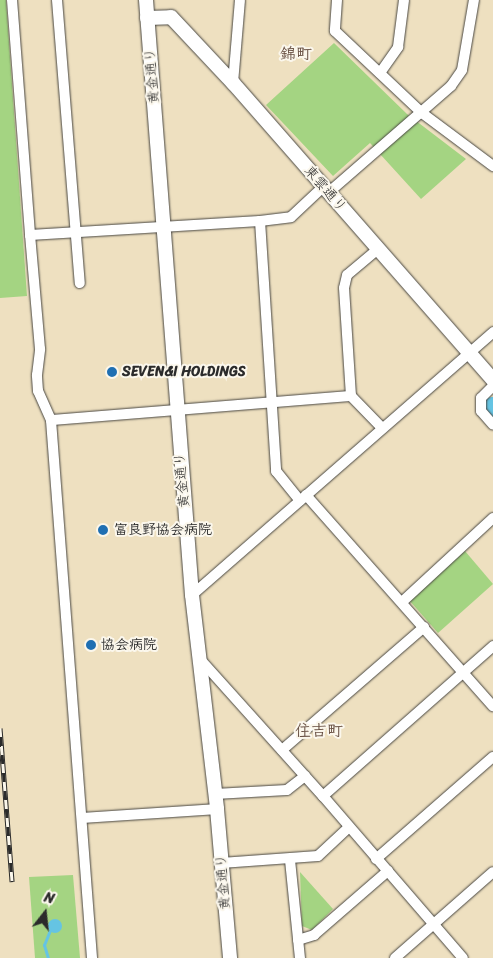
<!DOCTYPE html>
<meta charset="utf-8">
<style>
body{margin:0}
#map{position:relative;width:493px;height:958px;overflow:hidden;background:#eee0c0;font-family:Sriracha,"Klee One",sans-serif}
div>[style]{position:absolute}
.green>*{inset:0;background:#a4d482}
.water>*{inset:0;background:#65c4e3}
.round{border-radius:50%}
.stream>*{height:3px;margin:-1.5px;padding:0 1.5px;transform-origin:1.5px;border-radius:1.5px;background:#65c4e3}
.river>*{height:18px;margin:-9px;padding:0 9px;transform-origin:9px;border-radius:9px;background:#65c4e3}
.roads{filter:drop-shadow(0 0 1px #484641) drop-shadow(0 0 1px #484641)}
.street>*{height:10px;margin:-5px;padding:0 5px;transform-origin:5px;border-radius:5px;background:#fff}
.secondary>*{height:14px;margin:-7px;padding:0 7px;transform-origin:7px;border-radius:7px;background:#fff}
.rail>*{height:5px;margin-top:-2.5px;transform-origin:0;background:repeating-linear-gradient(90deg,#fbf7ec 0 9px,#2b2b2b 0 18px);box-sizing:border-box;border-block:1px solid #2b2b2b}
.dots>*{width:14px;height:14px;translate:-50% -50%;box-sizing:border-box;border:2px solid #fbf7ec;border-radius:50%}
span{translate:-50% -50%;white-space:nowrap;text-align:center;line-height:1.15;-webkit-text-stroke:4px #fbf7ec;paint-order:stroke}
.street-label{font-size:14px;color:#2b2b2b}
.poi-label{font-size:14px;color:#2b2b2b;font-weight:700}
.left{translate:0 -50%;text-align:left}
.quarter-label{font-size:16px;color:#685043;font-weight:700}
.north{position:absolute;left:20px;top:888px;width:50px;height:50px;-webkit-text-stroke:4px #fbf7ec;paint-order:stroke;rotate:16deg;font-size:14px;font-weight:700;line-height:20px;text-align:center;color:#2b2b2b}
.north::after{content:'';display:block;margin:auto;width:18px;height:22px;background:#2b2b2b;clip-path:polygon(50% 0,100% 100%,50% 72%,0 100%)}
</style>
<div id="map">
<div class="green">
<i style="clip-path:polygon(0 0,6px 0,27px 296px,0 298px)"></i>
<i style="clip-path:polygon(334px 43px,407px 114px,466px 159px,421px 199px,370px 143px,333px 176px,266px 105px)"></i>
<i style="clip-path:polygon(465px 551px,493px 584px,438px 633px,409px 600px)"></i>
<i style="clip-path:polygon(300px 872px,333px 909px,312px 930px,302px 926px)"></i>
<i style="clip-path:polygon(73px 875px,80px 958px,35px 958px,29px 877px)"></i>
</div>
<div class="water">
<i class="round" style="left:48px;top:919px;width:14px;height:14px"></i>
</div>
<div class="stream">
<i style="left:48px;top:958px;width:14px;rotate:-107deg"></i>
<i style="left:44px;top:945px;width:16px;rotate:-68deg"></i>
</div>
<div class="river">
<i style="left:492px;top:406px;width:3px;rotate:72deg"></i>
</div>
<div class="roads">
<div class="street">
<i style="left:12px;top:0;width:236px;rotate:85.6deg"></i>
<i style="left:57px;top:0;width:284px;rotate:85.4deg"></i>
<i style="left:337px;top:0;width:31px;rotate:94deg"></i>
<i style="left:335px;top:31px;width:120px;rotate:43.3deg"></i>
<i style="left:422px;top:113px;width:89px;rotate:36.7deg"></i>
<i style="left:380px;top:73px;width:32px;rotate:-55deg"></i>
<i style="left:398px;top:47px;width:47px;rotate:-82.7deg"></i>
<i style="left:233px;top:83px;width:83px;rotate:-85.2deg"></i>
<i style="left:328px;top:193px;width:163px;rotate:-41deg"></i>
<i style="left:451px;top:86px;width:19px;rotate:-55deg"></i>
<i style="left:462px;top:70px;width:71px;rotate:-80.3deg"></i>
<i style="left:260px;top:221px;width:251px;rotate:86.3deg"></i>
<i style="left:276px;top:471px;width:38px;rotate:51deg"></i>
<i style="left:378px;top:249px;width:40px;rotate:140deg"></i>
<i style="left:347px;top:275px;width:13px;rotate:103deg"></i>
<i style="left:344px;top:288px;width:108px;rotate:86.3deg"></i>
<i style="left:351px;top:396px;width:45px;rotate:45.9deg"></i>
<i style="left:493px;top:386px;width:17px;rotate:135deg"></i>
<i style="left:481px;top:398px;width:13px;rotate:90deg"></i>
<i style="left:481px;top:411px;width:18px;rotate:49deg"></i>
<i style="left:51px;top:420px;width:301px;rotate:-4.6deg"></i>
<i style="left:306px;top:495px;width:282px;rotate:48.5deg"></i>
<i style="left:192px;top:595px;width:400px;rotate:-41.1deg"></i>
<i style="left:402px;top:602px;width:124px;rotate:-42.7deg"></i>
<i style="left:199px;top:658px;width:186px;rotate:48.1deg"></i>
<i style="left:323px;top:796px;width:214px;rotate:49.2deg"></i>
<i style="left:282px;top:750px;width:188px;rotate:-40.9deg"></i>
<i style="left:215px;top:794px;width:72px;rotate:-3.2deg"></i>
<i style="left:287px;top:790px;width:23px;rotate:-38deg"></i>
<i style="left:323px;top:796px;width:227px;rotate:-41.4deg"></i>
<i style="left:83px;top:818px;width:134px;rotate:-3.8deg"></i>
<i style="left:376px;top:859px;width:155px;rotate:-41.1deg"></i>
<i style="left:290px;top:860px;width:99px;rotate:84.2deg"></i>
<i style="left:221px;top:863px;width:97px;rotate:-4.1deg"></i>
<i style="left:318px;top:856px;width:42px;rotate:-43.1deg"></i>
<i style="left:298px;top:940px;width:17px;rotate:-17deg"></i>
<i style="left:314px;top:935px;width:98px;rotate:-40.9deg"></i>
<i style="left:92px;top:958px;width:540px;rotate:-94.36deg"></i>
<i style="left:51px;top:420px;width:32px;rotate:-114deg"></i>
<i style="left:38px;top:391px;width:16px;rotate:-94deg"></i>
<i style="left:37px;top:375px;width:26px;rotate:-83deg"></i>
<i style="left:40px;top:349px;width:114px;rotate:-95deg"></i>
<i style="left:30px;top:235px;width:230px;rotate:-3.5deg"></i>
<i style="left:260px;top:221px;width:31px;rotate:-7deg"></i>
<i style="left:291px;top:217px;width:44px;rotate:-43.2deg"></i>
<i style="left:395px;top:958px;width:130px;rotate:-41.3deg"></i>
</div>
<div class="secondary">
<i style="left:146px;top:0;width:597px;rotate:85.58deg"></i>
<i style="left:192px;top:595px;width:215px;rotate:83.3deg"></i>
<i style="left:217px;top:809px;width:150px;rotate:85deg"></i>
<i style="left:147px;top:18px;width:24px;rotate:-2deg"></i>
<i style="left:171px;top:17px;width:91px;rotate:46.8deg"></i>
<i style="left:233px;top:83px;width:395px;rotate:48.8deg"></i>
</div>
</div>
<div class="rail">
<i style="left:0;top:728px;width:154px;rotate:85.5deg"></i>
</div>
<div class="dots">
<i style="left:112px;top:372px;background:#1f6fb2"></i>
<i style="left:103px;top:530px;background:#1f6fb2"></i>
<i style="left:91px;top:645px;background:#1f6fb2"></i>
</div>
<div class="street-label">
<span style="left:152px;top:76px;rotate:-95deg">黄金通り</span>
<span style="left:325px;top:189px;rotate:49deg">東雲通り</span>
<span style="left:182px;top:480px;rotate:-95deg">黄金通り</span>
<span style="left:223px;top:882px;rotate:-95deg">黄金通り</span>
</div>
<div class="poi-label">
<span class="left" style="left:122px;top:372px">SEVEN&amp;I HOLDINGS</span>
<span class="left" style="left:114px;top:530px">富良野協会病院</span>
<span class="left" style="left:101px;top:645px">協会病院</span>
</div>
<div class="quarter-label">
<span style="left:296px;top:54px">錦町</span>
<span style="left:319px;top:731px">住吉町</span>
</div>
<div class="north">N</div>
</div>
